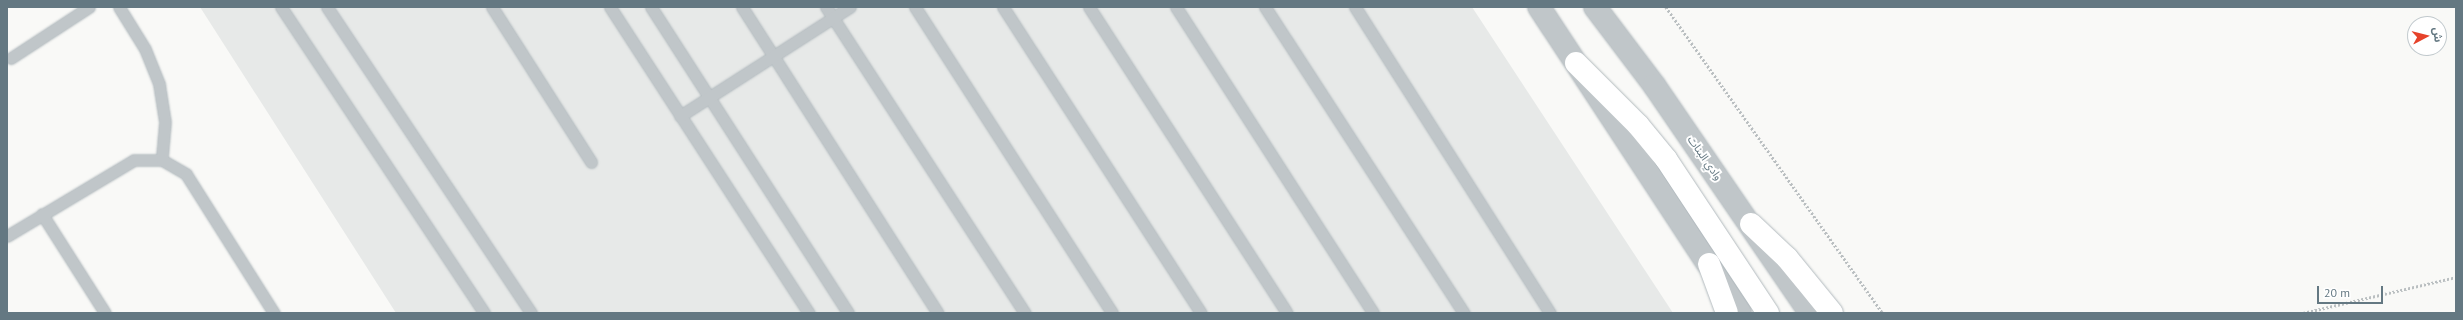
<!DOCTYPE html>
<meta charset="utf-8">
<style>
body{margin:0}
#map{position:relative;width:2463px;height:320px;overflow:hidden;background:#f9f9f7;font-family:"PT Sans","Noto Sans Arabic",sans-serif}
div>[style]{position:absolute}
.built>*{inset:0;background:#e7e9e8}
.path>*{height:2.5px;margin-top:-1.25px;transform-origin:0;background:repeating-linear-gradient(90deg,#babfc1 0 2px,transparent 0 4px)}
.roads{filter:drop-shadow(0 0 1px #b2babe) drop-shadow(0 0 1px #b2babe)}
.service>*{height:11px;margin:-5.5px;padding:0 5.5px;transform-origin:5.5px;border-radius:5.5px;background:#c0c6c9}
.tertiary>*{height:22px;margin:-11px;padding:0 11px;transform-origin:11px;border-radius:11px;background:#c0c6c9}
.secondary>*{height:22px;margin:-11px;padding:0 11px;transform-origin:11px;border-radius:11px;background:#fff}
span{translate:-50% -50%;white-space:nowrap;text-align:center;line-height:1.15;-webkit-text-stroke:4px #fff;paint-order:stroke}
.street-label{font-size:11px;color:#647882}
.frame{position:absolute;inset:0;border:8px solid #647882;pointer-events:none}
.north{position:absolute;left:2407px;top:16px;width:40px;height:40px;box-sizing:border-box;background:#fff;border:1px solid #c1c9cd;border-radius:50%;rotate:83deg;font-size:11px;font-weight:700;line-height:16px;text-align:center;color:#647882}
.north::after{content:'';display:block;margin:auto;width:14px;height:18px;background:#e6422a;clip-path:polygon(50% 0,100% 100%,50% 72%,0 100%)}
.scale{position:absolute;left:2317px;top:286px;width:66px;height:18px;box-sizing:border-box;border:2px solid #647882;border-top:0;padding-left:5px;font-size:12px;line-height:14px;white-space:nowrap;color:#647882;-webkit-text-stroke:3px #fff;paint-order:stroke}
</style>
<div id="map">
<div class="built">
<i style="clip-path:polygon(200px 7px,1472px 7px,1673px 313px,396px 313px)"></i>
</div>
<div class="path">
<i style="left:1666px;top:7px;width:375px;rotate:54.7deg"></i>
<i style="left:2303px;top:313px;width:157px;rotate:-13.2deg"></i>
</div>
<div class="roads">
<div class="service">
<i style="left:119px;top:7px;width:49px;rotate:58.2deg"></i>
<i style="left:145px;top:49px;width:38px;rotate:68deg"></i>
<i style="left:159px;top:84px;width:38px;rotate:81deg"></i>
<i style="left:165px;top:122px;width:38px;rotate:95deg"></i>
<i style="left:281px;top:7px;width:367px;rotate:56.4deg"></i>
<i style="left:327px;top:7px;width:368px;rotate:56.3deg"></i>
<i style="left:492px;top:7px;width:184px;rotate:57.4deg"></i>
<i style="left:610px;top:7px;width:365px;rotate:57deg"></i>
<i style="left:651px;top:7px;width:364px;rotate:57.2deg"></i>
<i style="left:742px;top:7px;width:363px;rotate:57.4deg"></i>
<i style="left:826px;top:7px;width:365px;rotate:57deg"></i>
<i style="left:915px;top:7px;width:364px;rotate:57.2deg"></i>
<i style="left:1003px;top:7px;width:364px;rotate:57.1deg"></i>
<i style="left:1089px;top:7px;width:364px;rotate:57.1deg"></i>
<i style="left:1176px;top:7px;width:364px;rotate:57.2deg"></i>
<i style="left:1265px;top:7px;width:365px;rotate:57deg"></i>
<i style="left:1355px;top:7px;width:363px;rotate:57.5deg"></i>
<i style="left:11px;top:58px;width:93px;rotate:-33.2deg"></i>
<i style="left:680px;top:116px;width:202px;rotate:-32.7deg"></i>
<i style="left:42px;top:214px;width:117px;rotate:57.5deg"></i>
<i style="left:7px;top:236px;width:148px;rotate:-30.9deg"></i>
<i style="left:134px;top:160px;width:28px"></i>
<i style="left:162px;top:160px;width:28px;rotate:30deg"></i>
<i style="left:186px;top:174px;width:165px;rotate:57.7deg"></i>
</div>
<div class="tertiary">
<i style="left:1539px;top:7px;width:366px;rotate:56.7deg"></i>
<i style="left:1595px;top:7px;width:98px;rotate:52.9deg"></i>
<i style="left:1654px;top:85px;width:276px;rotate:55.6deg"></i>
</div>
<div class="secondary">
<i style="left:1576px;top:63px;width:88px;rotate:45deg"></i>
<i style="left:1638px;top:125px;width:44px;rotate:50.5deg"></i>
<i style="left:1666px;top:159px;width:185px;rotate:56.5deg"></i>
<i style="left:1751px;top:224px;width:50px;rotate:43.4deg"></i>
<i style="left:1787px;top:258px;width:71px;rotate:50.7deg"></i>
<i style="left:1709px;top:264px;width:52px;rotate:69.8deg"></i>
</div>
</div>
<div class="street-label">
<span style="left:1705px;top:158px;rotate:55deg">وادي البنات</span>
</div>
<div class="frame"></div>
<div class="north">ش</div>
<div class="scale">20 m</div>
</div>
